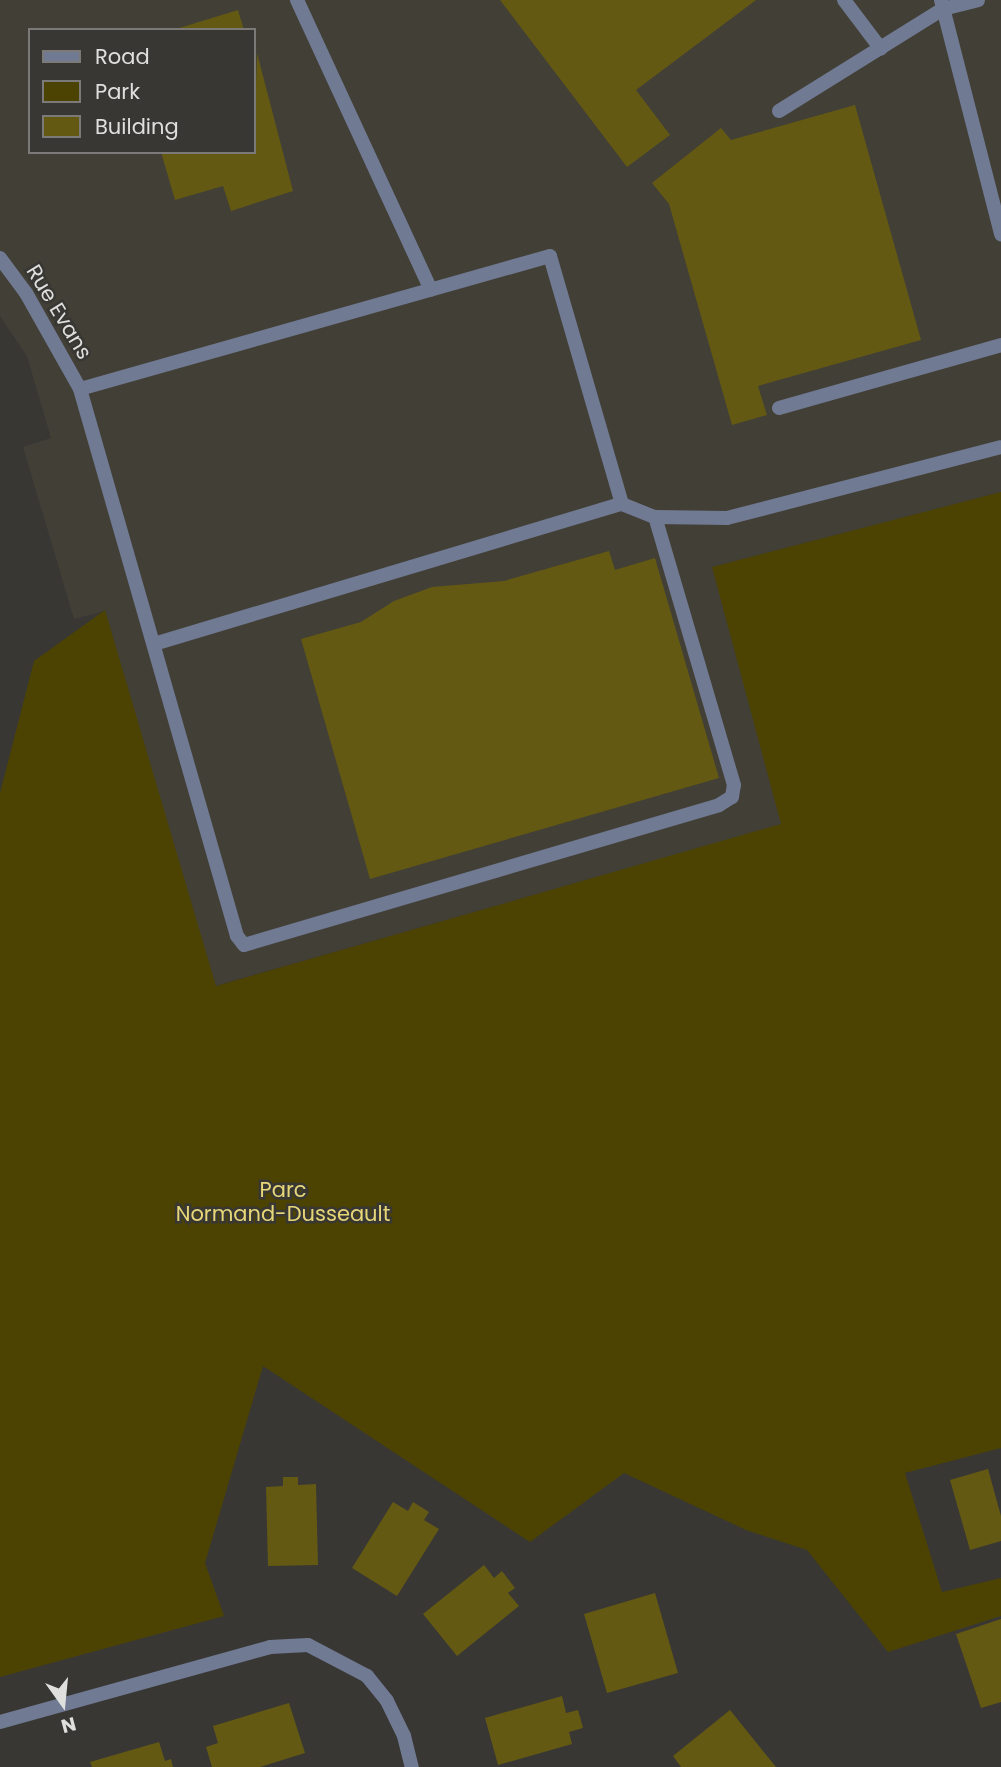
<!DOCTYPE html>
<style>
body{margin:0}
#map{position:relative;width:1001px;height:1767px;overflow:hidden;background:#383734;font-family:Poppins,sans-serif}
div>[style]{position:absolute}
.built>*{inset:0;background:#413f36}
.green>*{inset:0;background:#4c4303}
.building>*{inset:0;background:#645913}
.lane>*{height:14px;margin:-7px;padding:0 7px;transform-origin:7px;border-radius:7px;background:#717a93}
.street>*{height:14px;margin:-7px;padding:0 7px;transform-origin:7px;border-radius:7px;background:#717a93}
span{translate:-50% -50%;white-space:nowrap;text-align:center;line-height:1.15;-webkit-text-stroke:5px #383734;paint-order:stroke}
.street-label{font-size:21px;color:#dfdfdd}
.park-label{font-size:21px;color:#e6d677}
.legend{position:absolute;left:28px;top:28px;width:228px;height:126px;box-sizing:border-box;background:#383734;border:2px solid #7b7a78;margin:0;padding:9px 12px;list-style:none;font-size:21px;color:#dfdfdd}
.legend li{display:flex;align-items:center;gap:14px;height:35px}
.legend b{width:35px;border:2px solid #7b7a78}
.north{position:absolute;left:28px;top:1669px;width:70px;height:70px;-webkit-text-stroke:5px #383734;paint-order:stroke;rotate:165deg;font-size:19px;font-weight:700;line-height:28px;text-align:center;color:#dfdfdd}
.north::after{content:'';display:block;margin:auto;width:24px;height:32px;background:#dfdfdd;clip-path:polygon(50% 0,100% 100%,50% 72%,0 100%)}
</style>
<div id="map">
<div class="built">
<i style="clip-path:polygon(evenodd,0 0,1001px 0,1001px 492px,712px 567px,782px 824px,215px 986px,105px 611px,74px 619px,23px 447px,51px 438px,27px 356px,0 316px,0 0,30px 30px,254px 30px,254px 152px,30px 152px,30px 30px)"></i>
</div>
<div class="green">
<i style="clip-path:polygon(1001px 492px,1001px 1448px,905px 1473px,942px 1592px,1001px 1578px,1001px 1616px,888px 1652px,807px 1550px,746px 1530px,624px 1473px,530px 1542px,263px 1366px,205px 1563px,224px 1616px,0 1677px,0 793px,34px 661px,105px 610px,216px 986px,781px 824px,712px 567px)"></i>
</div>
<div class="building">
<i style="clip-path:polygon(500px 0,756px 0,636px 90px,670px 135px,627px 167px)"></i>
<i style="clip-path:polygon(238px 10px,244px 30px,177px 30px,176px 29px)"></i>
<i style="clip-path:polygon(257px 53px,293px 191px,231px 211px,223px 186px,175px 200px,161px 152px,254px 152px)"></i>
<i style="clip-path:polygon(855px 105px,921px 340px,758px 386px,767px 415px,732px 425px,669px 204px,652px 183px,721px 128px,731px 140px)"></i>
<i style="clip-path:polygon(609px 551px,615px 570px,655px 558px,719px 778px,370px 879px,301px 639px,361px 622px,394px 601px,432px 587px,504px 581px)"></i>
<i style="clip-path:polygon(988px 1469px,1001px 1516px,1001px 1541px,970px 1550px,950px 1480px)"></i>
<i style="clip-path:polygon(283px 1477px,298px 1477px,298px 1485px,316px 1484px,318px 1565px,268px 1566px,266px 1487px,283px 1486px)"></i>
<i style="clip-path:polygon(393px 1502px,408px 1511px,413px 1502px,429px 1512px,424px 1520px,439px 1529px,397px 1596px,352px 1568px)"></i>
<i style="clip-path:polygon(484px 1565px,494px 1578px,502px 1571px,515px 1588px,508px 1593px,519px 1606px,457px 1656px,423px 1614px)"></i>
<i style="clip-path:polygon(655px 1593px,678px 1673px,607px 1693px,584px 1614px)"></i>
<i style="clip-path:polygon(1001px 1619px,1001px 1702px,981px 1708px,956px 1634px)"></i>
<i style="clip-path:polygon(562px 1696px,566px 1713px,578px 1710px,583px 1728px,569px 1732px,572px 1744px,498px 1765px,485px 1718px)"></i>
<i style="clip-path:polygon(289px 1703px,305px 1753px,260px 1767px,212px 1767px,206px 1747px,218px 1743px,213px 1726px)"></i>
<i style="clip-path:polygon(730px 1710px,776px 1767px,681px 1767px,673px 1756px)"></i>
<i style="clip-path:polygon(159px 1742px,165px 1761px,171px 1759px,173px 1767px,92px 1767px,90px 1762px)"></i>
</div>
<div class="lane">
<i style="left:297px;top:0;width:319px;rotate:65.2deg"></i>
<i style="left:844px;top:0;width:61px;rotate:52.9deg"></i>
<i style="left:941px;top:0;width:242px;rotate:75.6deg"></i>
<i style="left:779px;top:111px;width:193px;rotate:-31.9deg"></i>
<i style="left:943px;top:9px;width:36px;rotate:-14deg"></i>
<i style="left:779px;top:408px;width:231px;rotate:-15.8deg"></i>
<i style="left:622px;top:504px;width:258px;rotate:-106.2deg"></i>
<i style="left:550px;top:256px;width:488px;rotate:164.2deg"></i>
<i style="left:80px;top:389px;width:569px;rotate:73.99deg"></i>
<i style="left:237px;top:936px;width:11px;rotate:52deg"></i>
<i style="left:244px;top:945px;width:495px;rotate:-16.4deg"></i>
<i style="left:719px;top:805px;width:15px;rotate:-32deg"></i>
<i style="left:732px;top:797px;width:12px;rotate:-81deg"></i>
<i style="left:734px;top:785px;width:279px;rotate:-106.4deg"></i>
<i style="left:154px;top:644px;width:488px;rotate:-16.7deg"></i>
<i style="left:622px;top:504px;width:35px;rotate:22deg"></i>
<i style="left:655px;top:517px;width:72px;rotate:0.8deg"></i>
<i style="left:727px;top:518px;width:283px;rotate:-14.5deg"></i>
</div>
<div class="street">
<i style="left:0;top:258px;width:44px;rotate:53.4deg"></i>
<i style="left:26px;top:293px;width:110px;rotate:60.6deg"></i>
<i style="left:0;top:1722px;width:280px;rotate:-15.5deg"></i>
<i style="left:270px;top:1647px;width:38px;rotate:-3deg"></i>
<i style="left:308px;top:1645px;width:67px;rotate:27.7deg"></i>
<i style="left:367px;top:1676px;width:32px;rotate:51deg"></i>
<i style="left:387px;top:1701px;width:39px;rotate:64deg"></i>
<i style="left:404px;top:1736px;width:32px;rotate:76deg"></i>
</div>
<div class="street-label">
<span style="left:59px;top:312px;rotate:59deg">Rue Evans</span>
</div>
<div class="park-label">
<span style="left:283px;top:1202px">Parc<br>Normand-Dusseault</span>
</div>
<ul class="legend">
<li><b style="height:9px;background:#717a93"></b>Road</li>
<li><b style="height:19px;background:#4c4303"></b>Park</li>
<li><b style="height:19px;background:#645913"></b>Building</li>
</ul>
<div class="north">N</div>
</div>
